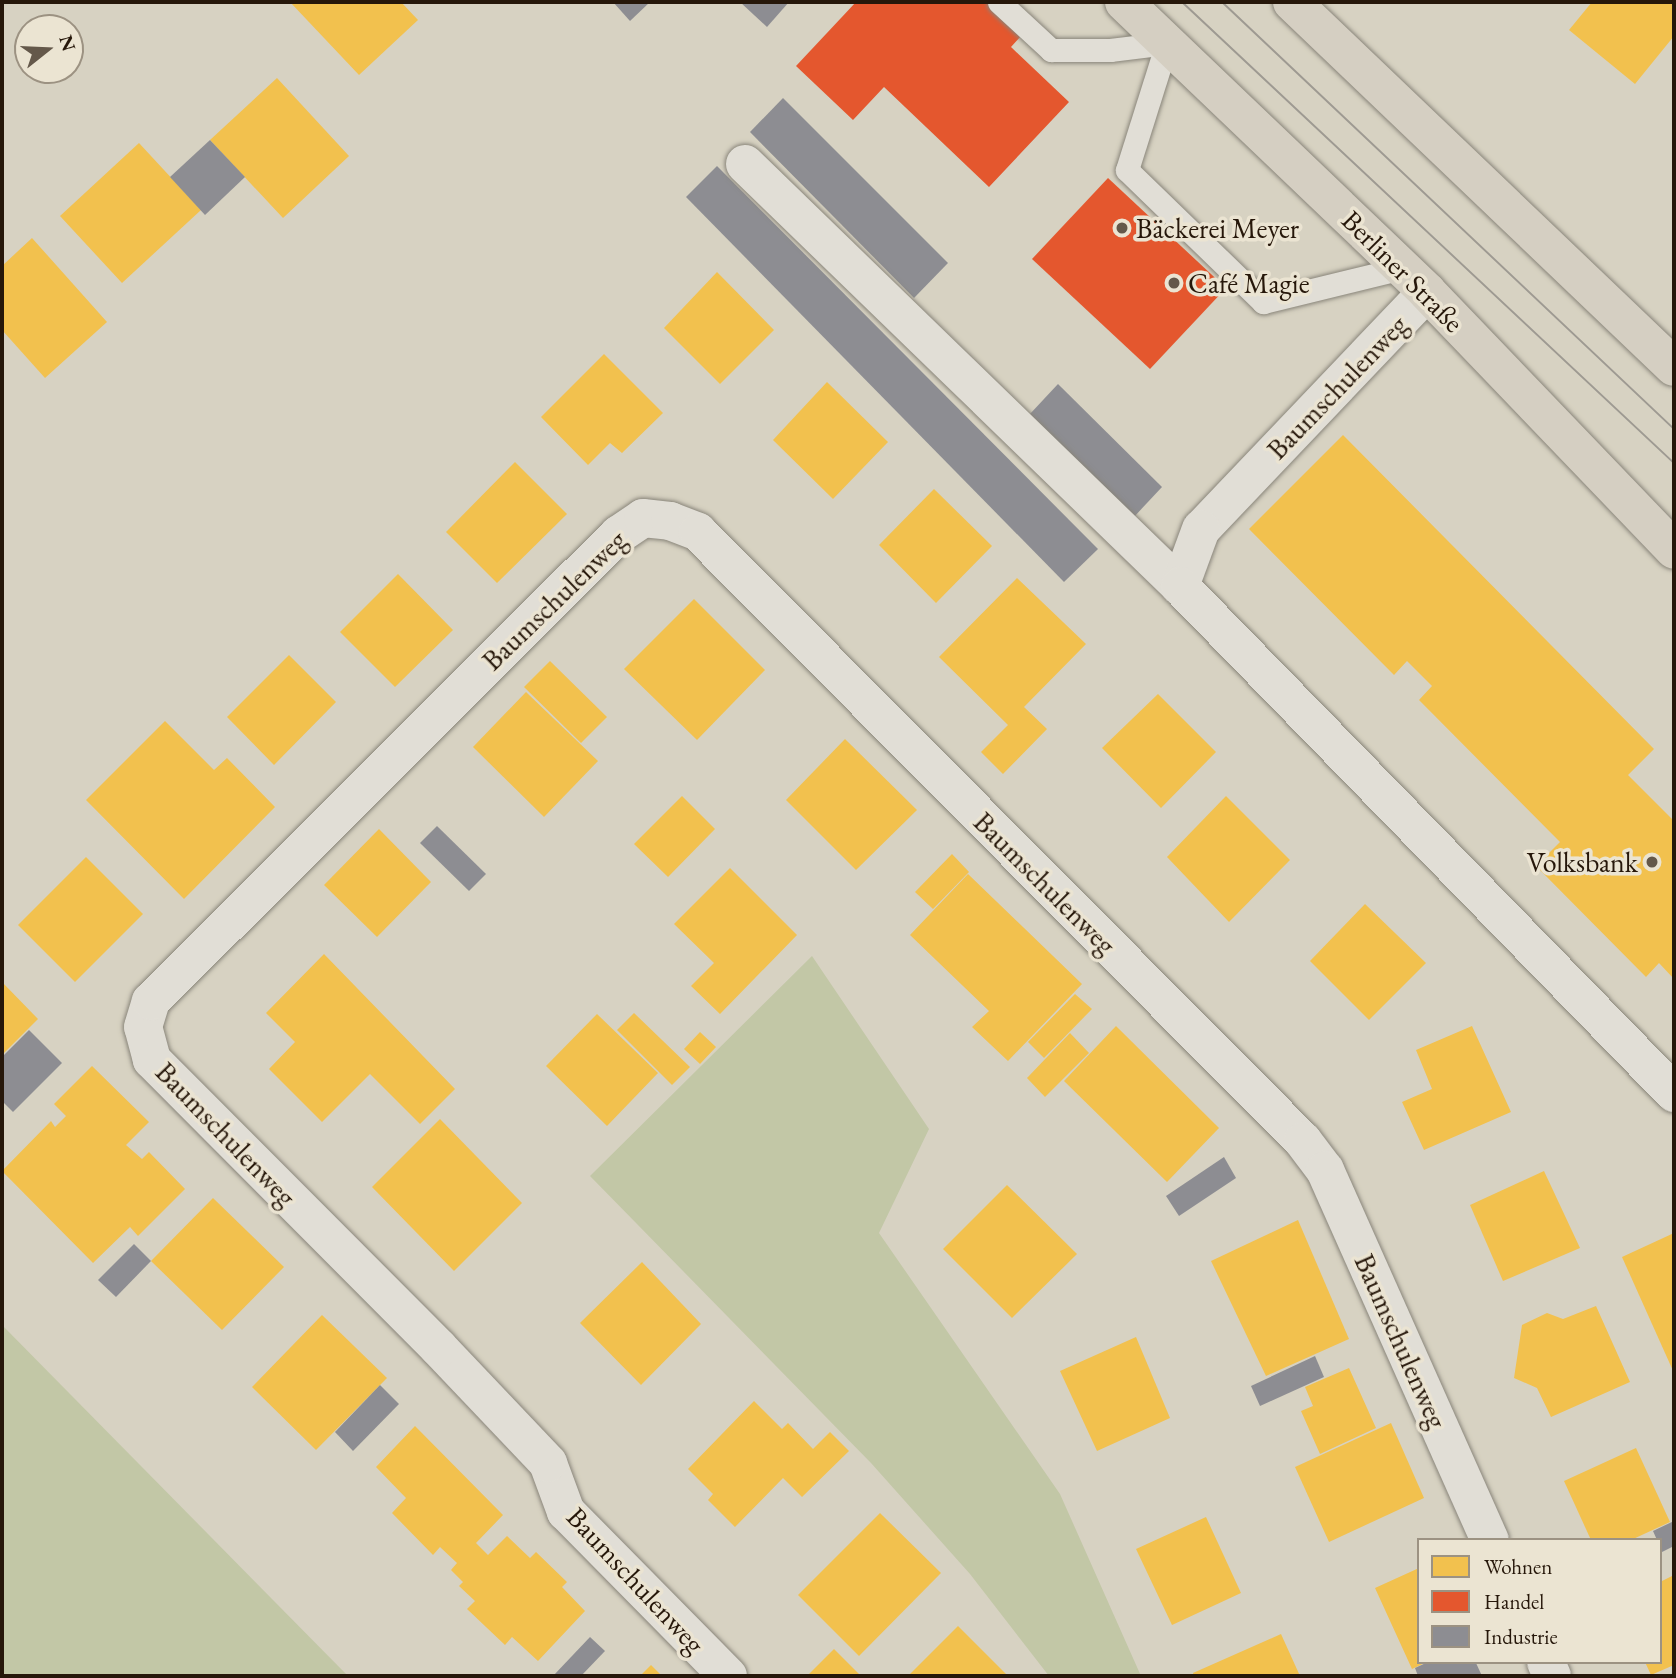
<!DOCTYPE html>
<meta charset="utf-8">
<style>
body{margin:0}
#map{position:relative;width:1676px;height:1678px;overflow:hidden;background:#d7d2c2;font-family:"EB Garamond",serif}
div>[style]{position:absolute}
.green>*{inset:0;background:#c2c7a6}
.homes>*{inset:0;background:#f2c14e}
.shops>*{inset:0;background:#e4572e}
.industry>*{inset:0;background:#8d8d92}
.roads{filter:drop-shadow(0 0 2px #89857a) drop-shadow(0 0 2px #89857a)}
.lane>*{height:23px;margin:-11.5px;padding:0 11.5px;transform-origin:11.5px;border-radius:11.5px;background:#e1ded6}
.street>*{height:38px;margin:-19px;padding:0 19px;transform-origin:19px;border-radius:19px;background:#e1ded6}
.primary>*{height:38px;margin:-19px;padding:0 19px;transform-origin:19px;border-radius:19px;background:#d5cfc2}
.tram>*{height:2px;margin:-1px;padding:0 1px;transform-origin:1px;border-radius:1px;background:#9e9a92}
.dots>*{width:19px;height:19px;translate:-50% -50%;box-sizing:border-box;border:4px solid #ebe4d2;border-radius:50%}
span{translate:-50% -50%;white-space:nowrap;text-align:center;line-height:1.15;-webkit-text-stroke:7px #ebe4d2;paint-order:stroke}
.poi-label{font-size:28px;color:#26170a}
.left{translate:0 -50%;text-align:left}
.right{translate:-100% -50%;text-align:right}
.street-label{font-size:28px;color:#26170a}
.frame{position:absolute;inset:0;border:4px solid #26170a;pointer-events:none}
.legend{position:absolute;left:1417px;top:1538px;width:245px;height:126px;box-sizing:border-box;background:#ebe4d2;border:2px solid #9c9282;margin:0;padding:9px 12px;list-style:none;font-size:21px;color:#26170a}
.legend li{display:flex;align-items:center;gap:14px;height:35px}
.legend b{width:35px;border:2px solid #9c9282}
.north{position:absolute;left:14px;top:14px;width:70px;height:70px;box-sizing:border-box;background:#ebe4d2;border:2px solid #9c9282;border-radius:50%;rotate:72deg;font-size:19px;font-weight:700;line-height:28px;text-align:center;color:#26170a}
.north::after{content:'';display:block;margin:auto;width:24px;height:32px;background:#64584a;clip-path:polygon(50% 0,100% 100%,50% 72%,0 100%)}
</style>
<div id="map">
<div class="green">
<i style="clip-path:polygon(812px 956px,929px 1129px,879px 1233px,1060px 1494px,1141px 1676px,1049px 1676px,970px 1574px,871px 1463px,590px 1176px)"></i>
<i style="clip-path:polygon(2px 1325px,348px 1676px,2px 1676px)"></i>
</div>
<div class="homes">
<i style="clip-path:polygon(290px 2px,401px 2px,418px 20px,359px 75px)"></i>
<i style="clip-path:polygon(1592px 2px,1674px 2px,1674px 36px,1635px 84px,1569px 30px)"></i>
<i style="clip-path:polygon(277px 78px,349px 156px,283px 218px,210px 140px)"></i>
<i style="clip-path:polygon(139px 143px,201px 210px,122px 283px,60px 216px)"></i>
<i style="clip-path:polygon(32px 238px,107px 322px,45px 378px,2px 330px,2px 266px)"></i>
<i style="clip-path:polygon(717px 272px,774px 330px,720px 384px,664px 328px)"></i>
<i style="clip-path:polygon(604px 354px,663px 413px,622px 453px,610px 443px,588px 465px,541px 417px)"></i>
<i style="clip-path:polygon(827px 382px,888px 442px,833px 499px,773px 440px)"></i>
<i style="clip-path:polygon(1343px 435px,1654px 749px,1628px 775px,1674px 821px,1674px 979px,1659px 963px,1646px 977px,1536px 866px,1560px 842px,1419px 700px,1432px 686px,1407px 661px,1394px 675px,1249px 529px)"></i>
<i style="clip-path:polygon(515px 462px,567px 514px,497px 583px,446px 532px)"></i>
<i style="clip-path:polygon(934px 489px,992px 546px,936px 603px,879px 545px)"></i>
<i style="clip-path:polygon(398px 574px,453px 630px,395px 687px,340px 632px)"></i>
<i style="clip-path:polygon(1017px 578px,1086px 644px,1024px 707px,1047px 729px,1003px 774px,981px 752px,1008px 725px,939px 657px)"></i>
<i style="clip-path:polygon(694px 599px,765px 670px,697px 740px,624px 669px)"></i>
<i style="clip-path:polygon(289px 655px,336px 702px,274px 765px,227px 717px)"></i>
<i style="clip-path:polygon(550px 661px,607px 717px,581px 743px,524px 687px)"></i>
<i style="clip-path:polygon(526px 692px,598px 761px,544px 817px,473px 747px)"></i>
<i style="clip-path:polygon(1158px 694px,1216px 752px,1161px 808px,1102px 748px)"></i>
<i style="clip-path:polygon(165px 721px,214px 770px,227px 758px,275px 807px,184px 899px,86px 800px)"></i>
<i style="clip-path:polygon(845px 739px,917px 810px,856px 870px,786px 800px)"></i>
<i style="clip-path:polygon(682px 796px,715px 829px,668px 877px,634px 844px)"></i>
<i style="clip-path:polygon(1226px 796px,1290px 860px,1229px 922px,1167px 857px)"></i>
<i style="clip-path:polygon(379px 829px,431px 882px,377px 937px,324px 885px)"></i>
<i style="clip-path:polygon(952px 854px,969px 872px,933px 909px,915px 892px)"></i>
<i style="clip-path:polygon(86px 857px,143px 914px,75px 982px,18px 925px)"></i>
<i style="clip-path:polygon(730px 868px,797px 935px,720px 1014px,691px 986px,714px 963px,674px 924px)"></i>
<i style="clip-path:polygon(968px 874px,1082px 984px,1008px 1061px,972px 1027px,989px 1011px,910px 935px)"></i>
<i style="clip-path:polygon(1365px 904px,1426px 963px,1369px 1020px,1310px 961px)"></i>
<i style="clip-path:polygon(324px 954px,455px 1089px,420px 1124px,370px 1074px,322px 1122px,269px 1069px,295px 1042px,266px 1013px)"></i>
<i style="clip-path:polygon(2px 982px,38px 1019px,2px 1055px)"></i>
<i style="clip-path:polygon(1075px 994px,1092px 1009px,1044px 1058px,1028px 1042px)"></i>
<i style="clip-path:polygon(634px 1013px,690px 1067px,672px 1085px,617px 1030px)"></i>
<i style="clip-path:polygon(597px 1014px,658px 1073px,607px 1126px,546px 1066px)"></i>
<i style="clip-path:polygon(1116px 1026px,1219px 1128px,1167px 1182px,1064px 1081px)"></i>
<i style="clip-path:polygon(1472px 1026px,1511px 1112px,1424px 1150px,1402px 1102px,1432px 1089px,1416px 1050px)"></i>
<i style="clip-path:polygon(700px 1032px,716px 1047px,700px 1064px,684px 1049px)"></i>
<i style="clip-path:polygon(1070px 1033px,1089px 1053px,1045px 1097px,1027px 1078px)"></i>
<i style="clip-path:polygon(92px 1066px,149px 1122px,126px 1145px,142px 1159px,149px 1152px,185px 1189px,138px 1236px,130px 1227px,93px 1263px,2px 1171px,51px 1121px,55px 1127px,66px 1116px,54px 1104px)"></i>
<i style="clip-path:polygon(440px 1119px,522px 1203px,454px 1271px,372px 1187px)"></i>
<i style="clip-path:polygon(1544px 1171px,1580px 1248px,1503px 1281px,1470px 1205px)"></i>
<i style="clip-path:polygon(1007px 1185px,1077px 1254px,1012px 1318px,943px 1249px)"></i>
<i style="clip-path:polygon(213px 1198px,284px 1267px,222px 1330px,151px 1261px)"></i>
<i style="clip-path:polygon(1298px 1220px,1349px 1339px,1266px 1376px,1211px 1261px)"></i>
<i style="clip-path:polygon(1674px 1233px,1674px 1373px,1622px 1257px)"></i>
<i style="clip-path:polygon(642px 1262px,701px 1324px,641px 1385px,580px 1323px)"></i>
<i style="clip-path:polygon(1596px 1306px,1630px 1382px,1551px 1417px,1537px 1388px,1514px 1378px,1522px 1325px,1547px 1313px,1563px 1319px)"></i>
<i style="clip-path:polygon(322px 1315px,387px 1378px,316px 1450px,252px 1387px)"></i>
<i style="clip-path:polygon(1136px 1337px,1170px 1418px,1097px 1451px,1060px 1371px)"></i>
<i style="clip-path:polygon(1349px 1368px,1376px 1428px,1320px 1454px,1301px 1411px,1313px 1406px,1305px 1387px)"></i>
<i style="clip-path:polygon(754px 1401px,782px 1429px,788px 1423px,813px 1449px,830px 1432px,849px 1451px,802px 1497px,783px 1478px,735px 1527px,708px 1500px,713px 1494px,688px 1469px)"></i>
<i style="clip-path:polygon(1391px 1423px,1424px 1498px,1329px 1542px,1295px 1467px)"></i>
<i style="clip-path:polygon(415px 1426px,503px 1515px,476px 1543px,488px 1555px,507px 1536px,530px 1558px,536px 1552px,567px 1582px,562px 1587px,585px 1611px,538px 1661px,512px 1637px,505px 1645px,467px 1609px,475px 1601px,459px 1586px,463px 1582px,451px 1570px,457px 1563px,440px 1547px,433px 1555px,392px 1513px,406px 1498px,376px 1467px)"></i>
<i style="clip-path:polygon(1636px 1448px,1670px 1522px,1631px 1540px,1591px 1540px,1564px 1481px)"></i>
<i style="clip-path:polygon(880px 1513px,941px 1573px,859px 1656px,798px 1595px)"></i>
<i style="clip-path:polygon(1206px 1517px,1241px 1593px,1172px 1625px,1136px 1549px)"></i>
<i style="clip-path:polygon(1419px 1568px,1419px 1662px,1427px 1662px,1412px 1669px,1375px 1588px)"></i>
<i style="clip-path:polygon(1674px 1575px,1674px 1665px,1651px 1675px,1645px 1662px,1660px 1662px,1660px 1582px)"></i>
<i style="clip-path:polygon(958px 1626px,1008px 1676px,908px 1676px)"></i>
<i style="clip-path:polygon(1281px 1634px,1300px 1676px,1194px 1676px,1193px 1673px)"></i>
<i style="clip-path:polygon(834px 1649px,861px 1676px,807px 1676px)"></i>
<i style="clip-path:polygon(651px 1665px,662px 1676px,640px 1676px)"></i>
</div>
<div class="shops">
<i style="clip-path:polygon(856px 2px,1010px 2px,1033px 23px,1011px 47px,1069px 102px,989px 187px,884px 87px,853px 120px,796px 66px)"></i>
<i style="clip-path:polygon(1108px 178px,1226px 288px,1150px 369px,1032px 259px)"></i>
</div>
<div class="industry">
<i style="clip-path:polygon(613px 2px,650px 2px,630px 21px)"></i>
<i style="clip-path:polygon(740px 2px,789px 2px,767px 27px)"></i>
<i style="clip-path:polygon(783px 98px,948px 263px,914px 298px,750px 132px)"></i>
<i style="clip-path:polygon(210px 140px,245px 177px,205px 215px,170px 177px)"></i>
<i style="clip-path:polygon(717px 166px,1098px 549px,1064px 582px,686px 197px)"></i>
<i style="clip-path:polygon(1058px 384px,1162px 487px,1133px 518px,1029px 415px)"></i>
<i style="clip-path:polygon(437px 826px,486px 874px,469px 891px,420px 843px)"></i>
<i style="clip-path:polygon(29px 1030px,62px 1063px,13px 1112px,2px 1101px,2px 1057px)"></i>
<i style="clip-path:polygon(1224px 1157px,1236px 1178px,1179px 1216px,1166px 1196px)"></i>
<i style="clip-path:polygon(134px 1244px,151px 1261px,116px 1297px,98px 1280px)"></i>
<i style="clip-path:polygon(1315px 1356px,1324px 1377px,1260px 1406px,1251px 1386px)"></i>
<i style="clip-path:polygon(380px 1385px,399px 1404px,353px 1451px,335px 1432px)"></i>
<i style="clip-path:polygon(1674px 1521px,1674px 1546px,1662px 1552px,1660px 1540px,1657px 1540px,1653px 1531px)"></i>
<i style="clip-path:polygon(590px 1637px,605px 1651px,581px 1676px,553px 1676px)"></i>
<i style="clip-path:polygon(1428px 1662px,1476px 1663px,1482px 1676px,1418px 1676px,1415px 1668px)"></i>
</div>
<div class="roads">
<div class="lane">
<i style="left:999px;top:2px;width:71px;rotate:42.7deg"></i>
<i style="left:1051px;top:50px;width:59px"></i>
<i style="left:1110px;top:50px;width:57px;rotate:-7deg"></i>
<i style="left:1167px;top:43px;width:133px;rotate:107.5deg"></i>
<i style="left:1127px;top:170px;width:190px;rotate:44.1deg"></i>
<i style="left:1263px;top:302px;width:143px;rotate:-13.7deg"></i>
</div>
<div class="street">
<i style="left:745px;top:164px;width:606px;rotate:44.13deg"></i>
<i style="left:1427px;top:292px;width:327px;rotate:133.6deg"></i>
<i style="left:1201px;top:529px;width:61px;rotate:110.2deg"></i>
<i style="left:1180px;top:586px;width:708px;rotate:45.74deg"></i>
<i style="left:1546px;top:1662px;width:15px;rotate:67deg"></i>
<i style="left:728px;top:1676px;width:231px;rotate:-134.6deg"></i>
<i style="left:566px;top:1512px;width:52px;rotate:-110.2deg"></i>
<i style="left:548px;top:1463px;width:158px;rotate:-133.5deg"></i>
<i style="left:439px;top:1348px;width:407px;rotate:-134.9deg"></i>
<i style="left:152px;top:1060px;width:34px;rotate:-105deg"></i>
<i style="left:143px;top:1027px;width:27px;rotate:-73deg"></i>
<i style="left:151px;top:1001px;width:660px;rotate:-44.94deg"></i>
<i style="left:618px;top:535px;width:30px;rotate:-34deg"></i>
<i style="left:643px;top:518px;width:27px;rotate:6deg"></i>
<i style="left:670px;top:521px;width:30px;rotate:21deg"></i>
<i style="left:698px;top:532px;width:858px;rotate:45.19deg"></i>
<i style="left:1303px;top:1141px;width:36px;rotate:53deg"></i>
<i style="left:1325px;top:1170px;width:405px;rotate:66deg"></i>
</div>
<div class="primary">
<i style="left:1124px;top:2px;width:419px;rotate:43.7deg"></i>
<i style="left:1427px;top:292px;width:357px;rotate:46.2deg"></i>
<i style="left:1292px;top:2px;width:528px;rotate:43.7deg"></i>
</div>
</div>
<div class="tram">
<i style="left:1182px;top:2px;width:674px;rotate:43.14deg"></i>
<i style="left:1222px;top:2px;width:622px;rotate:43.37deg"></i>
</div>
<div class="dots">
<i style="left:1122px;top:228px;background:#64584a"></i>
<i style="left:1174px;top:283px;background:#64584a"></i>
<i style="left:1652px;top:862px;background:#64584a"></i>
</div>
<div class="poi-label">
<span class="left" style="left:1136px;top:228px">Bäckerei Meyer</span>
<span class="left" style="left:1188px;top:283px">Café Magie</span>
<span class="right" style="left:1638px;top:862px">Volksbank</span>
</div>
<div class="street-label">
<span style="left:1403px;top:271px;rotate:45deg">Berliner Straße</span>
<span style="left:1337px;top:387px;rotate:-46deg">Baumschulenweg</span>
<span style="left:554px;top:600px;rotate:-44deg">Baumschulenweg</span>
<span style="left:1045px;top:883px;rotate:45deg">Baumschulenweg</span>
<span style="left:226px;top:1134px;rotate:46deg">Baumschulenweg</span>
<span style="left:1401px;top:1341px;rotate:66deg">Baumschulenweg</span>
<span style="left:636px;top:1580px;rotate:47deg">Baumschulenweg</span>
</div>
<div class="frame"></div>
<ul class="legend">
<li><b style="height:19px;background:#f2c14e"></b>Wohnen</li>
<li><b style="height:19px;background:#e4572e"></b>Handel</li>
<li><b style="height:19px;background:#8d8d92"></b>Industrie</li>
</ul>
<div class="north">N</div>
</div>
